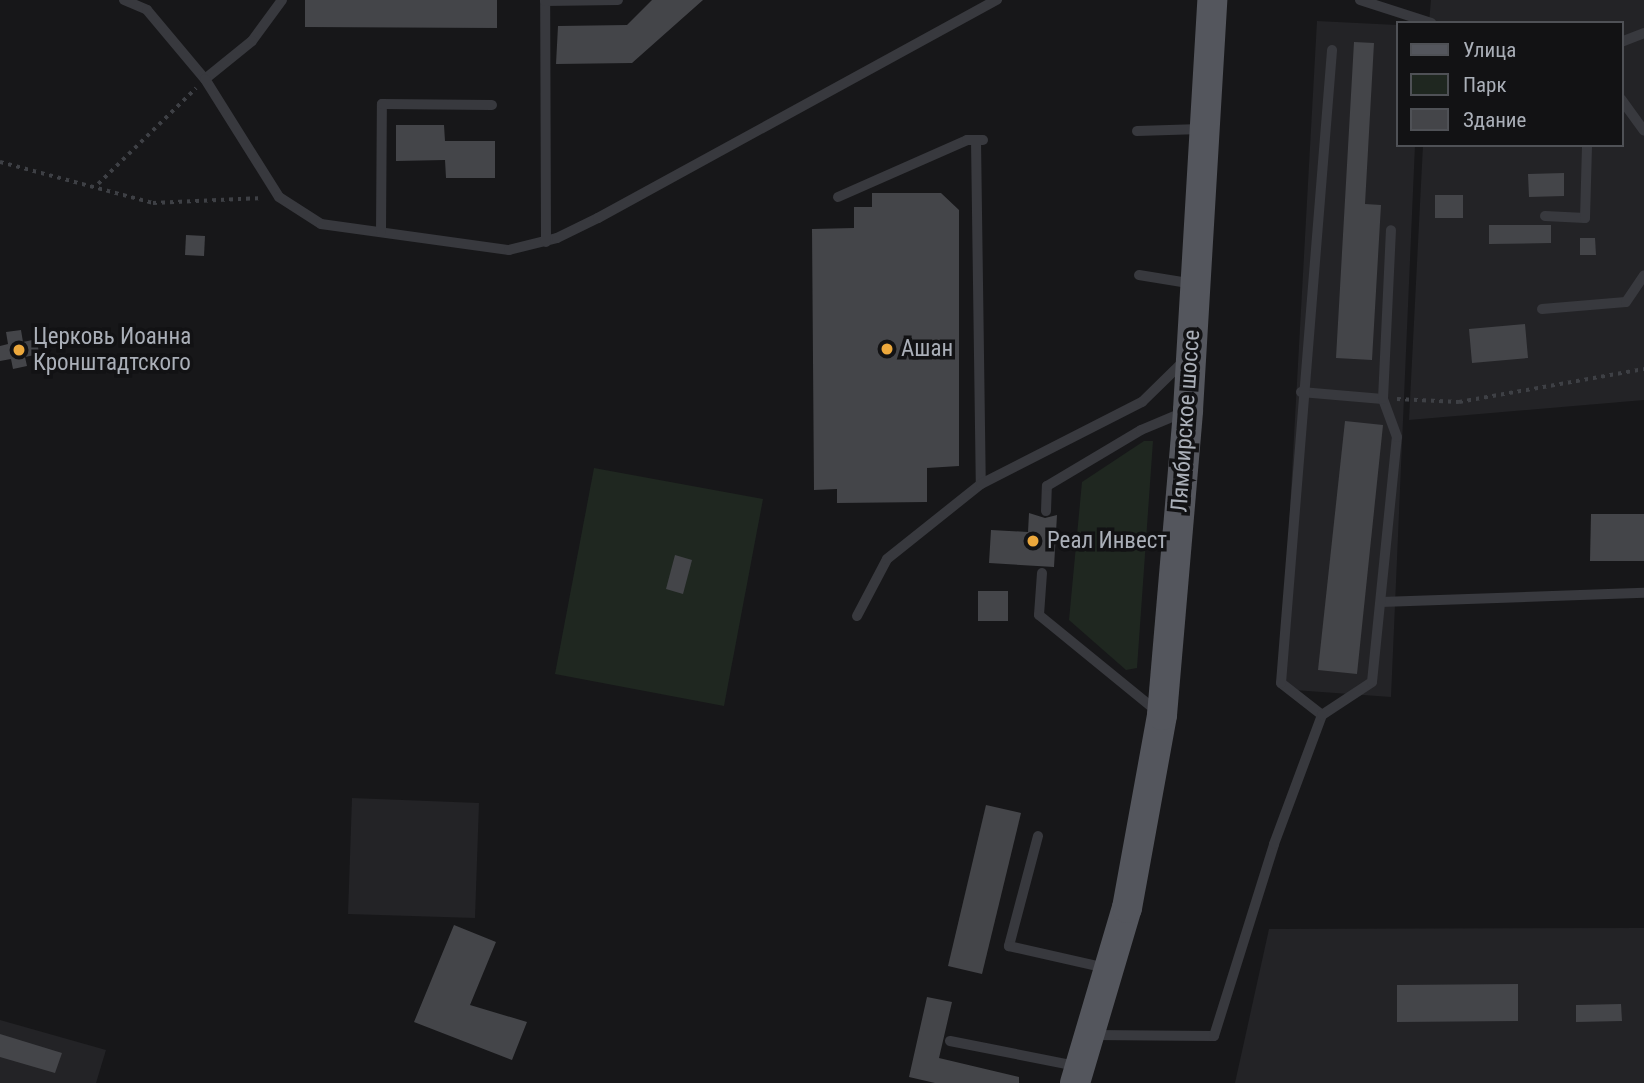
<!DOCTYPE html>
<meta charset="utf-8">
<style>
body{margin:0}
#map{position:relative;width:1644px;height:1083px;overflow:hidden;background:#171719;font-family:"Roboto Condensed",sans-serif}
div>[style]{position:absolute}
.built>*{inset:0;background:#232326}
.green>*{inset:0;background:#1f2720}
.building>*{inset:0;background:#444549}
.path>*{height:3.5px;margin-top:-1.75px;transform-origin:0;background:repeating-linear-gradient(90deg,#3e4045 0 3.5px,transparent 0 8.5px)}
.service>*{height:10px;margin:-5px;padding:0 5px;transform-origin:5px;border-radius:5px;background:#38393e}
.primary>*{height:30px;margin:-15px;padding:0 15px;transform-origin:15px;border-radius:15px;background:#54565d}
.dots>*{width:19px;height:19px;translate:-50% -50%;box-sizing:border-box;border:4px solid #121214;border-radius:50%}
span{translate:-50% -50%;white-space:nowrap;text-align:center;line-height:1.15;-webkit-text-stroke:7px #121214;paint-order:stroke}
.poi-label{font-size:23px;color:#aaafb8}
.left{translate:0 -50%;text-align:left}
.street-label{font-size:23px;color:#aaafb8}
.legend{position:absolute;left:1396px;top:21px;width:228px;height:126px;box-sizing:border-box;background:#121214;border:2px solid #4f5156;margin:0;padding:9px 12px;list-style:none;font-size:21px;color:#aaafb8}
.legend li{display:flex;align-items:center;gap:14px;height:35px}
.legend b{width:35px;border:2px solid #4f5156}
</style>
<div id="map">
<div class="built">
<i style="clip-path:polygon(1431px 0,1644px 0,1644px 400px,1409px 420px,1423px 145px,1621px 145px,1621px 23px,1429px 23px)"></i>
<i style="clip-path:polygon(1317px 21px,1397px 25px,1397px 145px,1415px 145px,1391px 697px,1280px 689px)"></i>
<i style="clip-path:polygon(352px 798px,479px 803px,475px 918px,348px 914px)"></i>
<i style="clip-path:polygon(1644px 928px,1644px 1083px,1235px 1083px,1269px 929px)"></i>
<i style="clip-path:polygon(0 1020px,106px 1050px,96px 1083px,0 1083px)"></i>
</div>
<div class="green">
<i style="clip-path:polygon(1144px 441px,1153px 441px,1137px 668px,1126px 670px,1069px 620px,1082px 482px)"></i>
<i style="clip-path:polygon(594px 468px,763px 499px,724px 706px,555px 674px)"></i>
</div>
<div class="building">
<i style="clip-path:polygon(305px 0,497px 0,497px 28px,305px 27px)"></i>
<i style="clip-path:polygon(652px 0,703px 0,632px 63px,556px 64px,558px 26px,627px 25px)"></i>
<i style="clip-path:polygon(1354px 42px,1374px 43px,1365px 204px,1381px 205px,1372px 360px,1336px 358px)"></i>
<i style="clip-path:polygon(396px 125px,444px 125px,445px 141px,495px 141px,495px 178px,446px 178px,445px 160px,396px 161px)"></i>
<i style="clip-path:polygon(1564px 173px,1564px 196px,1529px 197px,1528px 174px)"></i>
<i style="clip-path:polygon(872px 193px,941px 193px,959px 210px,959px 466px,927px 468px,927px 502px,837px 503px,837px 489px,814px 490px,812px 229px,854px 228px,854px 207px,872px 207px)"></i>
<i style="clip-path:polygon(1435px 195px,1463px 195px,1463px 218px,1435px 218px)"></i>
<i style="clip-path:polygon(1489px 225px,1551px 225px,1551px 243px,1489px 244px)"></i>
<i style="clip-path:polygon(186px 235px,205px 236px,204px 256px,185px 255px)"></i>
<i style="clip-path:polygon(1580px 238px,1595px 238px,1596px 255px,1580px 255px)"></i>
<i style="clip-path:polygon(1525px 324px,1528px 358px,1472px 363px,1469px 329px)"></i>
<i style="clip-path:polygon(21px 330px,23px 342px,37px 339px,39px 354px,25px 357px,27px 366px,13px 369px,11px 359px,0 361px,0 346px,8px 344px,6px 332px)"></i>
<i style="clip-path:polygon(1345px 421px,1383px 425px,1357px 674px,1318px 670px)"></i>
<i style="clip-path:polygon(1029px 513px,1045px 518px,1057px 515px,1054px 567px,989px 563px,991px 530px,1028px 532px)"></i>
<i style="clip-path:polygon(1591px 514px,1644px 514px,1644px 561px,1590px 561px)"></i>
<i style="clip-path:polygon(675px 555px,692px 560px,683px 594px,666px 589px)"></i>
<i style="clip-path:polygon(978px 591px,1008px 591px,1008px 621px,978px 621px)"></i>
<i style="clip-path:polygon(986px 805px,1021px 813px,982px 974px,948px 966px)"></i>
<i style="clip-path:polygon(454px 925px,496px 942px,470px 1005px,527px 1022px,512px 1060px,414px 1022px)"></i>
<i style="clip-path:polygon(1518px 984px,1518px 1021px,1397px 1022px,1397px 985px)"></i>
<i style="clip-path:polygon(927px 997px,952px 1002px,939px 1058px,1019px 1077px,1019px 1083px,935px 1083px,909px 1077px)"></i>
<i style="clip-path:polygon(1621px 1004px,1622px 1021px,1576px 1022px,1576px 1005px)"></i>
<i style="clip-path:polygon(0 1034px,62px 1053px,55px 1073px,0 1057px)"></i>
</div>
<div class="path">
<i style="left:0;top:162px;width:158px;rotate:15deg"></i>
<i style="left:153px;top:203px;width:110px;rotate:-2.6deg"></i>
<i style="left:98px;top:184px;width:137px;rotate:-44.4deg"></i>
<i style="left:1397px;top:399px;width:62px;rotate:2.8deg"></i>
<i style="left:1459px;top:402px;width:188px;rotate:-10.1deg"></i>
</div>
<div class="service">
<i style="left:124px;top:0;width:25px;rotate:23deg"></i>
<i style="left:147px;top:10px;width:90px;rotate:50deg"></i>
<i style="left:282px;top:0;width:51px;rotate:126.2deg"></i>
<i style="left:252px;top:41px;width:60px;rotate:141deg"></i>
<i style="left:205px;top:79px;width:139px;rotate:57.9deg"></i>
<i style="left:279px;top:197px;width:50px;rotate:32.7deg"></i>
<i style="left:321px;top:224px;width:190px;rotate:7.9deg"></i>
<i style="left:509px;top:250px;width:49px;rotate:-14deg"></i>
<i style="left:557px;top:238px;width:46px;rotate:-26deg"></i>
<i style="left:598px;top:218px;width:455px;rotate:-28.7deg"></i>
<i style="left:1360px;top:0;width:75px;rotate:17.9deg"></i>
<i style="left:1621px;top:42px;width:25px;rotate:-21deg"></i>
<i style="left:1621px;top:99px;width:39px;rotate:54deg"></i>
<i style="left:1137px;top:131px;width:64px;rotate:-1.8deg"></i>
<i style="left:976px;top:140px;width:344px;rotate:89.2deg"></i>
<i style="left:838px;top:197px;width:141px;rotate:-23.8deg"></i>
<i style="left:967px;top:140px;width:16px"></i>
<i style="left:1545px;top:216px;width:40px;rotate:2.9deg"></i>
<i style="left:1585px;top:218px;width:73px;rotate:-88.4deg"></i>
<i style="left:381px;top:232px;width:128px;rotate:-89.6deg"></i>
<i style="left:382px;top:104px;width:110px;rotate:0.5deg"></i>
<i style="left:546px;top:242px;width:241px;rotate:-90.2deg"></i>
<i style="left:545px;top:1px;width:73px;rotate:-0.8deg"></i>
<i style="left:1139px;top:275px;width:56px;rotate:9.3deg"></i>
<i style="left:1542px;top:309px;width:84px;rotate:-4.8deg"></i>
<i style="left:1626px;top:302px;width:32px;rotate:-56deg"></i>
<i style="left:1301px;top:392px;width:82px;rotate:4.9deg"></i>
<i style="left:1046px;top:511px;width:25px;rotate:-88deg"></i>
<i style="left:1047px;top:486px;width:109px;rotate:-30.8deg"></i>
<i style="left:1141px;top:430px;width:47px;rotate:-22.7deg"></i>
<i style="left:1042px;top:573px;width:42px;rotate:94.1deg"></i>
<i style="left:1039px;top:615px;width:154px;rotate:39.2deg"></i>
<i style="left:1381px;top:602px;width:263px;rotate:-2deg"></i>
<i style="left:857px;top:616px;width:64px;rotate:-62.2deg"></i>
<i style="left:887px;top:559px;width:120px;rotate:-38.6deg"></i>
<i style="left:981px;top:484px;width:181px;rotate:-27deg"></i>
<i style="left:1142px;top:402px;width:57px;rotate:-44.3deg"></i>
<i style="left:1322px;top:715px;width:52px;rotate:-142deg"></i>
<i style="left:1281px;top:683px;width:635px;rotate:-85.39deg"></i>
<i style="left:1038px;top:836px;width:114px;rotate:104.8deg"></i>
<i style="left:1009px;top:946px;width:99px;rotate:12.8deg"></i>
<i style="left:1093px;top:1035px;width:121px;rotate:0.5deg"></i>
<i style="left:1214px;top:1036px;width:201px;rotate:-72.6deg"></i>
<i style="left:1274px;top:844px;width:138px;rotate:-69.6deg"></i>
<i style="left:1322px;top:715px;width:60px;rotate:-33.4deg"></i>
<i style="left:1372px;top:682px;width:246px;rotate:-84.2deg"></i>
<i style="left:1397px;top:437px;width:40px;rotate:-110.2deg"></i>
<i style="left:1383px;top:399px;width:169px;rotate:-87.3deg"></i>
<i style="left:950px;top:1041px;width:128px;rotate:11.2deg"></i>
</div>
<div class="primary">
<i style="left:1075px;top:1083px;width:183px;rotate:-73.5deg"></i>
<i style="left:1127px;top:908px;width:196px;rotate:-79.7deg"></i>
<i style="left:1162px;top:715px;width:306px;rotate:-85.1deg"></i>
<i style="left:1188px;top:410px;width:411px;rotate:-86.6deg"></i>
</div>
<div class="dots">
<i style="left:887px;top:349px;background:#eca83c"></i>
<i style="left:19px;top:350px;background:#eca83c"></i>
<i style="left:1033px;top:541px;background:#eca83c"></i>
</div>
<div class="poi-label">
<span class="left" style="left:33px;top:350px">Церковь Иоанна<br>Кронштадтского</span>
<span class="left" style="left:901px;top:349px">Ашан</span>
<span class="left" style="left:1047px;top:541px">Реал Инвест</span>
</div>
<div class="street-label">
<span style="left:1186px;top:421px;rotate:-86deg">Лямбирское шоссе</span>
</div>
<ul class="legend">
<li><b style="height:9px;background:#54565d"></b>Улица</li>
<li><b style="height:19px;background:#1f2720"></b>Парк</li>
<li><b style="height:19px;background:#444549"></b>Здание</li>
</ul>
</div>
